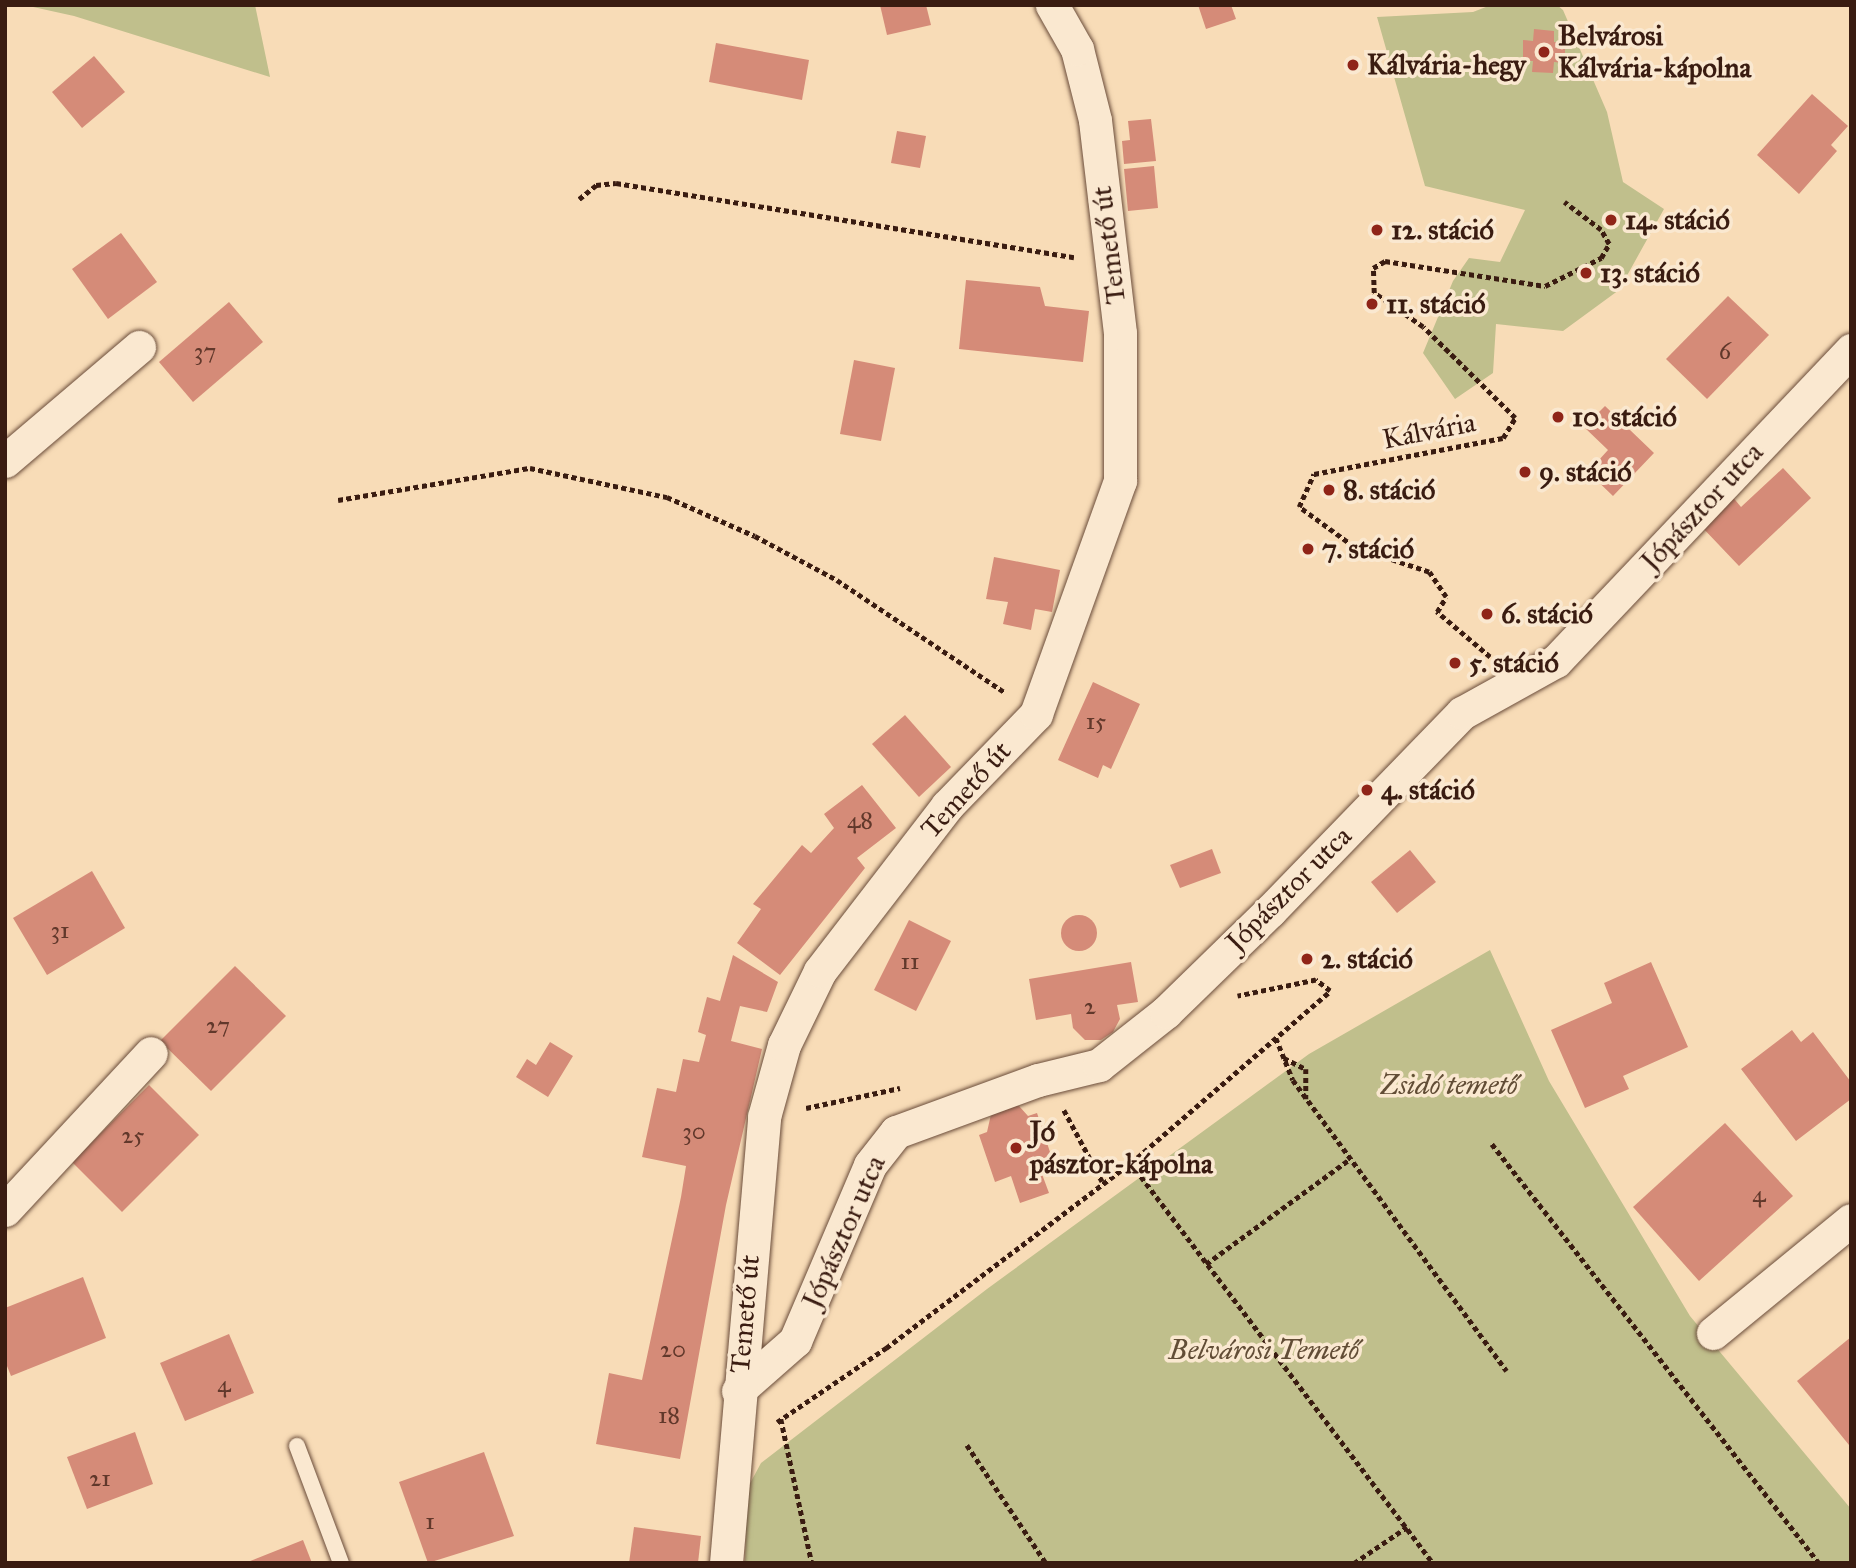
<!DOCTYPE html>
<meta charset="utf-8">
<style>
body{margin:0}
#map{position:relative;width:1856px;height:1568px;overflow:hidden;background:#f8dcb7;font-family:"IM FELL Great Primer",serif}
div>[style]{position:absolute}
.green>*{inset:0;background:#c0bf8c}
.building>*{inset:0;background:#d58b78}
.round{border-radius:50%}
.path>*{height:4.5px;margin-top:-2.25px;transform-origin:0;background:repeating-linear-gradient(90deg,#3a1c11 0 5px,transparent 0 8.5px)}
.roads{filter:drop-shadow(0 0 2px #6a4c3a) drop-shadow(0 0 2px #6a4c3a)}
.service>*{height:16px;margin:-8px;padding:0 8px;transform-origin:8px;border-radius:8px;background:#fae8d0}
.minor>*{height:33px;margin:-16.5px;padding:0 16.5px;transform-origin:16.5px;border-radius:16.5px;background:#fae8d0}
.dots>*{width:19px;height:19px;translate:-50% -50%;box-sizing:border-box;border:4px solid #fae8d0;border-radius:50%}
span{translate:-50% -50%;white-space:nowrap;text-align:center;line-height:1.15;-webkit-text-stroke:7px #fae8d0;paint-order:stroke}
.number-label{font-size:24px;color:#61382b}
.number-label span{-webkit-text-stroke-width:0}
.poi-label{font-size:28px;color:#3a1c11;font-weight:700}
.left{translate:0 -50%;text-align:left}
.street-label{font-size:28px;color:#3a1c11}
.park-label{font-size:28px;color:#624d36;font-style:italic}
.frame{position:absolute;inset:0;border:7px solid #3a1c11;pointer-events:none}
</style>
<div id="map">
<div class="green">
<i style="clip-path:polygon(24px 5px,255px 5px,270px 77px,74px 16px)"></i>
<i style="clip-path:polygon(1491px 5px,1557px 5px,1563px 10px,1607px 112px,1623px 182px,1664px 209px,1619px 290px,1563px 331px,1496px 324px,1493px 373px,1455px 399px,1423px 353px,1453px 281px,1469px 258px,1500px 262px,1525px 210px,1425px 186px,1377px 17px,1473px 12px)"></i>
<i style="clip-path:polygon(1490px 950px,1549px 1081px,1690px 1316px,1851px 1509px,1851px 1563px,745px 1563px,747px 1489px,761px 1463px,987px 1289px,1309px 1054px)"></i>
</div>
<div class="building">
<i style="clip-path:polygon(880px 5px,926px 5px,931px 25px,887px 35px)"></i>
<i style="clip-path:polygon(1198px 5px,1231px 5px,1236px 19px,1206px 29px)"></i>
<i style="clip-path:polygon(1534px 29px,1554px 31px,1554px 42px,1565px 43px,1565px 63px,1554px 62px,1553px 73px,1532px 72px,1533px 61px,1523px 61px,1523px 40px,1533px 41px)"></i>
<i style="clip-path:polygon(716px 43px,809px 60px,802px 100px,709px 82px)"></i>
<i style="clip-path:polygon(94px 56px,125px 92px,82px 128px,52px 92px)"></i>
<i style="clip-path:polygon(1812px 94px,1848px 126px,1831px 145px,1837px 151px,1799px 194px,1757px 155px)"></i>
<i style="clip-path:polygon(1151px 119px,1156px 161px,1124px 164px,1122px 141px,1130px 140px,1128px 121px)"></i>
<i style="clip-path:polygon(897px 131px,926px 136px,920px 168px,891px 163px)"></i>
<i style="clip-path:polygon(1154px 166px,1158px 208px,1128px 211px,1124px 169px)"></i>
<i style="clip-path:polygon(121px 233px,157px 282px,108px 319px,72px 269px)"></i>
<i style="clip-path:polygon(966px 280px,1040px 287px,1045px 306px,1089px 311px,1083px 362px,959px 349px)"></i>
<i style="clip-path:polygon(1728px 296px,1769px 335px,1707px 399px,1666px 359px)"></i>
<i style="clip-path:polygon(229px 302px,263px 342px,193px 402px,159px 362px)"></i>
<i style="clip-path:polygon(854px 360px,895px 368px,881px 441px,840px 434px)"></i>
<i style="clip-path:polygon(1605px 406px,1654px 453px,1613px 496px,1588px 472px,1608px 450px,1584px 427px)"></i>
<i style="clip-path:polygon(1783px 468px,1811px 498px,1739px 566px,1700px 525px,1731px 495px,1741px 507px)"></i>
<i style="clip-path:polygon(994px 557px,1060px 570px,1052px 612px,1035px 609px,1031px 630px,1003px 624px,1008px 602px,986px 599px)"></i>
<i style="clip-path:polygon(1093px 682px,1140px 704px,1111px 769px,1103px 765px,1098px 778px,1058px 760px)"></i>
<i style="clip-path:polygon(905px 715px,951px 767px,919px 797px,872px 744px)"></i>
<i style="clip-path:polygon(862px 785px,896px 828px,857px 858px,865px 868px,780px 975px,737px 943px,761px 909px,753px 904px,802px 845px,811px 853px,834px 828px,824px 814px)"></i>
<i style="clip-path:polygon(1212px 849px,1221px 873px,1180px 888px,1170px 865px)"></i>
<i style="clip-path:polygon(1410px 850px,1436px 882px,1397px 913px,1371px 882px)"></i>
<i style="clip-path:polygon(92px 871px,125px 928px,47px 975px,13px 918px)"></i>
<i class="round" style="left:1061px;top:915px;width:36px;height:36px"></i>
<i style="clip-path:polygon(909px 920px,951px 941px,916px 1011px,874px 990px)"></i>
<i style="clip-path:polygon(733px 955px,778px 982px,767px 1012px,740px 1006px,731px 1041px,762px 1049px,726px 1205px,680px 1459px,596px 1444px,609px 1373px,642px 1380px,681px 1197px,686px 1166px,642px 1157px,657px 1088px,676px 1092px,683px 1059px,699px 1062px,706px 1035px,698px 1032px,707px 997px,720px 1001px)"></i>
<i style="clip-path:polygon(1131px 962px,1138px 1002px,1117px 1005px,1120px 1019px,1113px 1032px,1101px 1040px,1085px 1040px,1073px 1028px,1071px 1014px,1036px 1020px,1029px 979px)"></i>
<i style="clip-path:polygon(1651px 962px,1688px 1047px,1623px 1076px,1629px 1089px,1585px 1108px,1551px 1030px,1612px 1003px,1604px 983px)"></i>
<i style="clip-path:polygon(235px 966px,286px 1016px,211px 1091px,160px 1041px)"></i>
<i style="clip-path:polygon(1792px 1030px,1801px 1042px,1813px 1032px,1851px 1082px,1851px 1099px,1796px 1141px,1741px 1069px)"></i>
<i style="clip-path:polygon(550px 1042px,573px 1056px,548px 1097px,516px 1077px,527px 1059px,536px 1065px)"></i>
<i style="clip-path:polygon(149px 1085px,199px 1135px,122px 1212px,72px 1162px)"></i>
<i style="clip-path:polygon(1005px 1103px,1019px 1106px,1028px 1116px,1037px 1113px,1053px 1161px,1039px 1166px,1049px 1193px,1020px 1203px,1011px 1176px,995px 1182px,979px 1135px,987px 1132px,992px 1110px)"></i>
<i style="clip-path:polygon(1725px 1123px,1793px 1196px,1699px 1281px,1633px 1207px)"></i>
<i style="clip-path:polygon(83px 1277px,106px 1338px,11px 1376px,5px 1361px,5px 1308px)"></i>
<i style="clip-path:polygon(229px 1334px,254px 1393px,185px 1421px,160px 1363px)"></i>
<i style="clip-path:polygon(1851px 1337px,1851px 1444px,1849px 1445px,1797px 1381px)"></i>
<i style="clip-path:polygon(135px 1432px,153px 1484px,87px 1509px,67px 1457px)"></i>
<i style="clip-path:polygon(484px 1452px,514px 1536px,428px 1563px,399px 1482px)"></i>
<i style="clip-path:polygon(634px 1527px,701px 1536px,698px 1563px,629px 1563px)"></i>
<i style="clip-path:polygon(303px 1540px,312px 1563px,245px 1563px)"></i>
</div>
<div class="path">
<i style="left:579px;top:199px;width:22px;rotate:-39deg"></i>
<i style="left:596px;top:185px;width:20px;rotate:-6deg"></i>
<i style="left:616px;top:183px;width:464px;rotate:9.2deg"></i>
<i style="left:338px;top:500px;width:195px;rotate:-9.5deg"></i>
<i style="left:530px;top:468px;width:140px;rotate:12deg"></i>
<i style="left:667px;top:497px;width:96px;rotate:23.9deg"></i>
<i style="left:755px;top:536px;width:93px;rotate:28.2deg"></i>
<i style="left:837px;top:580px;width:201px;rotate:33.8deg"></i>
<i style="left:1490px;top:657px;width:70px;rotate:-139.7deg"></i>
<i style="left:1437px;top:612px;width:17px;rotate:-59deg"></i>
<i style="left:1446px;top:597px;width:30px;rotate:-124deg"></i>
<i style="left:1429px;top:572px;width:79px;rotate:-161.6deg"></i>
<i style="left:1354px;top:547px;width:68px;rotate:-144deg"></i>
<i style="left:1299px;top:507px;width:36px;rotate:-66deg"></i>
<i style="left:1314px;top:474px;width:192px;rotate:-10.8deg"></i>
<i style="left:1503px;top:438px;width:23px;rotate:-59deg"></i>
<i style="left:1515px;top:418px;width:129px;rotate:-135.3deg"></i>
<i style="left:1423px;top:327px;width:60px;rotate:-145.2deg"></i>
<i style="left:1374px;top:293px;width:25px;rotate:-92deg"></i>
<i style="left:1373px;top:268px;width:14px;rotate:-30deg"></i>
<i style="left:1385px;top:261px;width:162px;rotate:8.9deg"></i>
<i style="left:1545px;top:286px;width:63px;rotate:-26.6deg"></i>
<i style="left:1601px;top:258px;width:16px;rotate:-60deg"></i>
<i style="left:1609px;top:244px;width:16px;rotate:-120deg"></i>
<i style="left:1601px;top:230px;width:46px;rotate:-142.9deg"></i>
<i style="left:1276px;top:1038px;width:45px;rotate:68deg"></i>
<i style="left:1293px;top:1080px;width:361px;rotate:53.7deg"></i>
<i style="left:1284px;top:1058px;width:25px;rotate:27deg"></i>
<i style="left:1306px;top:1069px;width:30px;rotate:90deg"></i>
<i style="left:806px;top:1108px;width:96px;rotate:-12deg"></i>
<i style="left:1064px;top:1110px;width:81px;rotate:61.8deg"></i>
<i style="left:1492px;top:1144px;width:531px;rotate:52.03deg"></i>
<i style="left:1131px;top:1163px;width:501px;rotate:52.95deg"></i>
<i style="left:1206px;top:1264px;width:178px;rotate:-36.1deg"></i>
<i style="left:781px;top:1419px;width:147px;rotate:77.9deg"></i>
<i style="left:777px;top:1422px;width:132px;rotate:-34.2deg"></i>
<i style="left:886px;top:1348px;width:307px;rotate:-37.1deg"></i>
<i style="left:1131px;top:1163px;width:263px;rotate:-40.8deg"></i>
<i style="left:1330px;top:991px;width:18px;rotate:-142deg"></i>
<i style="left:1316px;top:980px;width:80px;rotate:168.4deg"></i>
<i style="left:967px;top:1445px;width:142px;rotate:56.2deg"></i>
<i style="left:1354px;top:1563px;width:64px;rotate:-34.2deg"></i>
</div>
<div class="roads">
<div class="service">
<i style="left:297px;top:1446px;width:125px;rotate:69.4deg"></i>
</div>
<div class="minor">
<i style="left:5px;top:461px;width:176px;rotate:-40.4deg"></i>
<i style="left:5px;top:1210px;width:214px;rotate:-47.1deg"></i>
<i style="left:1713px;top:1333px;width:178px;rotate:-39.3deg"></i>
<i style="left:738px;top:1391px;width:76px;rotate:-41.3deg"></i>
<i style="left:795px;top:1341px;width:191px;rotate:-66.9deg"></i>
<i style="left:870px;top:1165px;width:42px;rotate:-51.8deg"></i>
<i style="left:896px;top:1132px;width:151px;rotate:-20.1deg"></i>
<i style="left:1038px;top:1080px;width:63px;rotate:-13.8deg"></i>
<i style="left:1099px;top:1065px;width:85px;rotate:-38.3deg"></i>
<i style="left:1166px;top:1012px;width:145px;rotate:-44.2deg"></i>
<i style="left:1270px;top:911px;width:276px;rotate:-45.9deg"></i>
<i style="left:1462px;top:713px;width:107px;rotate:-29deg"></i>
<i style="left:1556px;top:661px;width:429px;rotate:-46.5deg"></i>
<i style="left:726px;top:1563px;width:448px;rotate:-85.1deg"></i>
<i style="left:764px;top:1117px;width:75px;rotate:-74.5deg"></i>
<i style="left:784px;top:1045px;width:82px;rotate:-64.1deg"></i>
<i style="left:820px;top:971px;width:208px;rotate:-52.4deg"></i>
<i style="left:947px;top:806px;width:128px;rotate:-45.9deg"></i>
<i style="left:1036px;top:714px;width:248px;rotate:-70.2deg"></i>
<i style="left:1120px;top:481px;width:148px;rotate:-90deg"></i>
<i style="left:1120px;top:333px;width:214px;rotate:-96.7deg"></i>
<i style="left:1095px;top:120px;width:73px;rotate:-104.2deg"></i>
<i style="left:1077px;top:49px;width:51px;rotate:-119.6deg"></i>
</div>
</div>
<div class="dots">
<i style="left:1544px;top:52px;background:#8f2418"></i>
<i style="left:1353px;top:65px;background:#8f2418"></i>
<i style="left:1611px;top:220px;background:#8f2418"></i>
<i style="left:1377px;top:230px;background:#8f2418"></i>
<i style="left:1586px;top:273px;background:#8f2418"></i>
<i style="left:1372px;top:304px;background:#8f2418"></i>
<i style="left:1558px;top:417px;background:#8f2418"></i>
<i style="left:1525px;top:472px;background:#8f2418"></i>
<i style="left:1329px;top:490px;background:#8f2418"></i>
<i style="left:1308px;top:549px;background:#8f2418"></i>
<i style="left:1487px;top:614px;background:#8f2418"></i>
<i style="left:1455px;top:663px;background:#8f2418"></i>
<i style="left:1367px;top:790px;background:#8f2418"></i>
<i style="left:1307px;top:959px;background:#8f2418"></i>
<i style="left:1016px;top:1148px;background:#8f2418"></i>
</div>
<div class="number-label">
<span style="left:205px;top:352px">37</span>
<span style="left:1725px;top:352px">6</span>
<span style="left:1096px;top:722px">15</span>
<span style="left:860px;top:821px">48</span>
<span style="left:60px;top:931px">31</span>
<span style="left:910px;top:962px">11</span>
<span style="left:1090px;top:1007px">2</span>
<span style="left:218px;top:1026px">27</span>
<span style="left:694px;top:1132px">30</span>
<span style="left:133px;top:1136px">25</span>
<span style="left:1759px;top:1195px">4</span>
<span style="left:673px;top:1350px">20</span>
<span style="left:224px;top:1385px">4</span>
<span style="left:669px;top:1416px">18</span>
<span style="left:100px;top:1479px">21</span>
<span style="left:430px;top:1522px">1</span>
</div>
<div class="poi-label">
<span class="left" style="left:1558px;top:52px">Belvárosi<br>Kálvária-kápolna</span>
<span class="left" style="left:1367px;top:65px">Kálvária-hegy</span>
<span class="left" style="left:1625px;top:220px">14. stáció</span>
<span class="left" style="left:1391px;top:230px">12. stáció</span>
<span class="left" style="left:1600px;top:273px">13. stáció</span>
<span class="left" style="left:1386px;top:304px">11. stáció</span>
<span class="left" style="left:1572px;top:417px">10. stáció</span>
<span class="left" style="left:1539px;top:472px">9. stáció</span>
<span class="left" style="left:1343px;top:490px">8. stáció</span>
<span class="left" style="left:1322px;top:549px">7. stáció</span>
<span class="left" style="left:1501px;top:614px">6. stáció</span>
<span class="left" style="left:1469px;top:663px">5. stáció</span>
<span class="left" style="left:1381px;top:790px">4. stáció</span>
<span class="left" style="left:1321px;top:959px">2. stáció</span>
<span class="left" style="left:1030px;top:1148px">Jó<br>pásztor-kápolna</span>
</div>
<div class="street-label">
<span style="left:1109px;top:245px;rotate:-97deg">Temető út</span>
<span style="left:1429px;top:431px;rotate:-11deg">Kálvária</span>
<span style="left:1702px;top:507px;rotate:-47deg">Jópásztor utca</span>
<span style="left:966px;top:790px;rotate:-48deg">Temető út</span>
<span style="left:1289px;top:889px;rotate:-45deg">Jópásztor utca</span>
<span style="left:844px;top:1232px;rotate:-66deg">Jópásztor utca</span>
<span style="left:745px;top:1314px;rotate:-85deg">Temető út</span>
</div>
<div class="park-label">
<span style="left:1449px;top:1085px">Zsidó temető</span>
<span style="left:1264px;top:1350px">Belvárosi Temető</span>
</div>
<div class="frame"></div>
</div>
